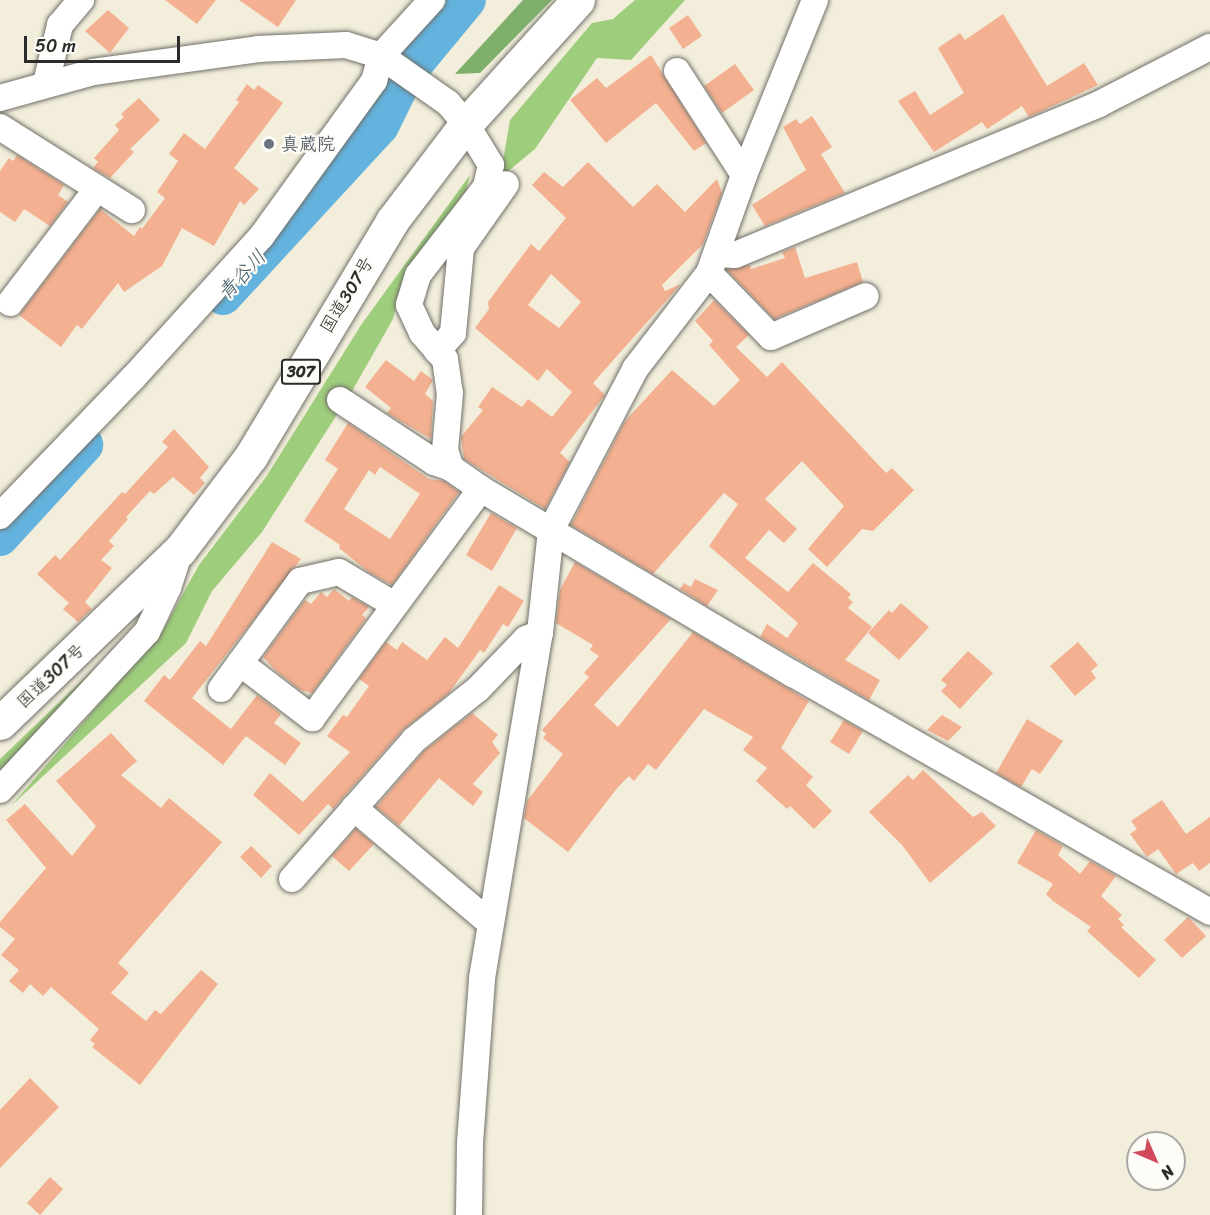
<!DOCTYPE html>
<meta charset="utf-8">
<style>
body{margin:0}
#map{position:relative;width:1210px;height:1215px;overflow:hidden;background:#f2eedb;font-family:Sriracha,"Klee One",sans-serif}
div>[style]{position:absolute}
.green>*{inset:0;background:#9ecd7c}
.forest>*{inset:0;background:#7eb06c}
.river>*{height:38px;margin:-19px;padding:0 19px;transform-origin:19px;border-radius:19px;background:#63b3de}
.building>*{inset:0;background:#f4b191}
.roads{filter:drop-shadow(0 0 2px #716f69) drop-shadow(0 0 2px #716f69)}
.minor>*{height:26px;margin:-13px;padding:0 13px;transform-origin:13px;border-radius:13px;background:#fff}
.trunk>*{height:33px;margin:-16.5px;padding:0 16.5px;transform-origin:16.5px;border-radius:16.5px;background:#fff}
.dots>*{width:16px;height:16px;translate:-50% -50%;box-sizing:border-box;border:3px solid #fdfcf7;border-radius:50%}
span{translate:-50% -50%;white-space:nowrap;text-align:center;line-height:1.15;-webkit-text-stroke:4.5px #fdfcf7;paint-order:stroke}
.shield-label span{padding:2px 4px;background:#fdfcf7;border:2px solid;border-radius:4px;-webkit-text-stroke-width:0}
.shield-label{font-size:16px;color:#2b2b2b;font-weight:700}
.worship-label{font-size:18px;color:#5b616d;font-weight:700}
.left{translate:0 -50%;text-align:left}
.street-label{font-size:18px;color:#2b2b2b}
.water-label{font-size:20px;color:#3f5b6a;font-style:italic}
.north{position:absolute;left:1126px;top:1131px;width:60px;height:60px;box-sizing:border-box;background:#fdfcf7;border:2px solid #a9a8a5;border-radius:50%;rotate:135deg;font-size:16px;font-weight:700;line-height:24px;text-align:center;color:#2b2b2b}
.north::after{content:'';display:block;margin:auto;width:21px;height:27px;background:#d1495b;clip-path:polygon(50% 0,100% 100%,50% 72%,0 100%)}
.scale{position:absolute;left:24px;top:36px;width:156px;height:27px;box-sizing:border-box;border:3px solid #2b2b2b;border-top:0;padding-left:8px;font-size:18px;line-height:21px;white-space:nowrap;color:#2b2b2b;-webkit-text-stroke:4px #fdfcf7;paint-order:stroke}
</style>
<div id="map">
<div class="green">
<i style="clip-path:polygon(635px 0,685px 0,631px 60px,597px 58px,535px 149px,500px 178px,510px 120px,592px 23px,613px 19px)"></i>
<i style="clip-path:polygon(470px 175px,466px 191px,402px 284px,393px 319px,352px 391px,262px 532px,212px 591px,186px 643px,11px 806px,163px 630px,199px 565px,266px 477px,361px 325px)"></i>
<i style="clip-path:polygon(142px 623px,0 777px,0 759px)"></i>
</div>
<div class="forest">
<i style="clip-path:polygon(523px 0,552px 0,480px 73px,455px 74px)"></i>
</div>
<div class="river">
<i style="left:223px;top:296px;width:231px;rotate:-47.3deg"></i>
<i style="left:380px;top:126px;width:57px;rotate:-63.9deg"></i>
<i style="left:405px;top:75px;width:97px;rotate:-50.4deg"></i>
<i style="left:0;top:537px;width:125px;rotate:-47.6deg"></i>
</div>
<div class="building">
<i style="clip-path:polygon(165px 0,216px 0,197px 24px)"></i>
<i style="clip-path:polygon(239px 0,296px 0,278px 27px)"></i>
<i style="clip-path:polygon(108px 10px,129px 28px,110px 53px,85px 31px)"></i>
<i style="clip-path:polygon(1003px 14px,1047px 86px,1084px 63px,1098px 85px,1029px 117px,1022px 106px,987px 129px,982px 122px,934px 152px,898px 101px,915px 91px,930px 115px,964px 93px,938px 48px,960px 33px,965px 40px)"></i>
<i style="clip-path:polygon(688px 15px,702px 36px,683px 49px,669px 28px)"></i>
<i style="clip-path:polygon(651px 55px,706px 143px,694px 151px,656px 103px,606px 143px,570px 100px,597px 78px,606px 88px)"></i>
<i style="clip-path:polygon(735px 64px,754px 90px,722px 113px,704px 86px)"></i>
<i style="clip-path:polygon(247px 84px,254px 90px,258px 85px,283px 103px,234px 168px,259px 189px,244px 205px,240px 201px,214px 246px,182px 228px,162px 266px,124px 292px,118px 283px,82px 329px,77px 325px,61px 347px,19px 315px,100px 209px,134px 236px,140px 227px,142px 229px,165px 198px,157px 192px,178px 161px,169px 154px,184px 133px,205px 149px,239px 102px,236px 100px)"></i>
<i style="clip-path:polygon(139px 98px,160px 120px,130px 149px,134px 152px,110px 178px,93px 168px,98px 162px,94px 158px,119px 130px,115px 125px,124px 117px,121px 114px)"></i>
<i style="clip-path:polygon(812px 116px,832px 147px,821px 154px,845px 193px,765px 226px,752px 205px,806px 170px,783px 127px,796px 119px,800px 124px)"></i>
<i style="clip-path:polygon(17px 155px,64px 185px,58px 195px,68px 202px,50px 226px,24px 209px,15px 222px,0 212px,0 171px,9px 158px,13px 161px)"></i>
<i style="clip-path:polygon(evenodd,588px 162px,633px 207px,657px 184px,685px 212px,717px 179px,722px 193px,703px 244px,662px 285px,665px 291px,681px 284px,593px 383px,605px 395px,560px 453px,570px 462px,545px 509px,464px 459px,461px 437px,483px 410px,478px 407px,492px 387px,522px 407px,528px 399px,552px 417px,572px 392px,547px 369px,538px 381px,475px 328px,489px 309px,488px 302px,531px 244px,539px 251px,566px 218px,532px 185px,544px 172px,563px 187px,588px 162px,551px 274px,581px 302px,559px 328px,528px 305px,551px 274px)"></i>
<i style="clip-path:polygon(795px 247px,805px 278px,857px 262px,863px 282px,774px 319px,726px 269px,750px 265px,751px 269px,785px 258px,782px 252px)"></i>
<i style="clip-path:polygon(714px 300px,749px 335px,736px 347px,767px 377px,782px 362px,886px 473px,892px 468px,914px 490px,873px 531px,862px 529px,827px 567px,808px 549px,844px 506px,802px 461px,765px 499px,797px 529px,784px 543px,769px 530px,745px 558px,788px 592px,813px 563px,851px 594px,848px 598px,853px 602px,848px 608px,872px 627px,845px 660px,880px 680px,869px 700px,760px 637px,767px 624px,787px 638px,798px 623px,709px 546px,738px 504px,724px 493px,653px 574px,571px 525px,625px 421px,672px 370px,714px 406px,740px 380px,709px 345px,713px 341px,695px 321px)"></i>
<i style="clip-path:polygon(386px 360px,414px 381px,421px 371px,433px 380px,425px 394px,433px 401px,431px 439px,387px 413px,391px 408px,365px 387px)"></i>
<i style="clip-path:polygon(evenodd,348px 423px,429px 479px,444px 481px,459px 492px,392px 585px,370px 573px,339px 548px,340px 545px,304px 521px,338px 469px,325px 460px,348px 423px,380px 467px,420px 494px,390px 539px,344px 509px,369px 470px,375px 475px,380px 467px)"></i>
<i style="clip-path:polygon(174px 429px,209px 467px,200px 478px,205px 483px,194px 495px,173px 477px,154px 494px,150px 491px,126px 517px,128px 519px,109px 541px,114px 546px,101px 560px,112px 568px,85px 602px,92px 609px,78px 622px,63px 609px,69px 603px,37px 574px,55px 555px,60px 560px,122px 492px,125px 494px,168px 447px,162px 442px)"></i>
<i style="clip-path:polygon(491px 513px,517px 528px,492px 571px,466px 555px)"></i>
<i style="clip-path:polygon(272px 542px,301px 559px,192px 698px,231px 729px,257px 695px,281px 714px,274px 723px,301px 743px,285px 765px,246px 736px,223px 765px,144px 701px,164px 675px,170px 680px,200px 641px,206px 646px)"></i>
<i style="clip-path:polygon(575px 562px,671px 619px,594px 705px,618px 727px,693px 632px,809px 701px,781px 748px,813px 777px,806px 785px,832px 811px,814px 829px,790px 806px,787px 809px,756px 781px,767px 768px,743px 750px,753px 737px,704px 709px,656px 770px,648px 764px,634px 781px,629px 776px,618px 787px,568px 852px,524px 818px,527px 801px,563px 754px,543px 738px,546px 734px,542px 730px,589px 677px,584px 673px,599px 656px,590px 650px,593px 645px,556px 623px,560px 590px)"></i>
<i style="clip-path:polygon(695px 579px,718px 590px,707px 606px,680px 589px,684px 583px,691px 587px)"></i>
<i style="clip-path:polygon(499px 585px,524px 601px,508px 627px,503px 624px,484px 653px,480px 650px,449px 693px,403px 730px,333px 809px,328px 804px,299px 835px,253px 795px,270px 773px,303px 802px,350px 752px,327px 736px,343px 715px,347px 717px,369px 686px,359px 679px,386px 642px,397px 650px,402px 642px,427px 660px,445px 637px,458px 648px)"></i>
<i style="clip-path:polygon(334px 589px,349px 601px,352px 597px,369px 607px,362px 615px,366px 618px,363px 623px,312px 693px,300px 690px,276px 671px,263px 657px,305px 600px,311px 604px,321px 592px,327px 597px)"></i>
<i style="clip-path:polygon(901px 603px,929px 627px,899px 660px,868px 633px,889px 610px,892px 613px)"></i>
<i style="clip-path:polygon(1078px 642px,1098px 665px,1091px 671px,1096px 678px,1075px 696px,1050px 666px)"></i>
<i style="clip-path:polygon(968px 651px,993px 673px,960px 709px,941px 691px,947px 685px,941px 680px)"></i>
<i style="clip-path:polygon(472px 713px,498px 735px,492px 742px,500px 753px,473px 784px,483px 792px,473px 806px,439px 778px,399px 826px,376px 807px,424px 751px)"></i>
<i style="clip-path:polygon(942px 715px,962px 727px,948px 741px,927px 730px)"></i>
<i style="clip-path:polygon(1027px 719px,1063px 741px,1040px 774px,1032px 769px,1021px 787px,996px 773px)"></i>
<i style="clip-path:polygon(844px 720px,863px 731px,849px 754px,830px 742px)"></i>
<i style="clip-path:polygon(111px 733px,137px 761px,121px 775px,161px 808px,169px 798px,222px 842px,118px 963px,129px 973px,111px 993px,146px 1021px,155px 1010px,161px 1014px,201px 970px,218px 984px,140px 1085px,92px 1047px,95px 1044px,90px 1040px,99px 1029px,51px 987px,43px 996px,30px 984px,23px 993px,9px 981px,19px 970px,1px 955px,15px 939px,0 927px,0 922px,46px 868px,6px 820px,25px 804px,72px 856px,96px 826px,56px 781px)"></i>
<i style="clip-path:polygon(923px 770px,973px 817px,982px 812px,996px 826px,930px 883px,902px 845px,869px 812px,908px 775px,913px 780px)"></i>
<i style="clip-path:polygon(1162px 800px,1186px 834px,1210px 817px,1210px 863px,1199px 871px,1193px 863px,1176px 874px,1158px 849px,1147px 857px,1130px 834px,1137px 829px,1131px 821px)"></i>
<i style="clip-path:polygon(356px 829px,374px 844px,349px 871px,332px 856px)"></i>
<i style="clip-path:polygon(1036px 830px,1063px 846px,1058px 855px,1080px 874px,1090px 861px,1116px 876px,1101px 896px,1122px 915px,1118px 919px,1124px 925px,1121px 927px,1156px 960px,1139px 978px,1087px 931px,1091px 927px,1053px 901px,1046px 894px,1053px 884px,1017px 863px)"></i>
<i style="clip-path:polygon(251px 846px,272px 866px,261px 878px,240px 857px)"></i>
<i style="clip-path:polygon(1188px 917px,1206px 936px,1182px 958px,1164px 940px)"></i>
<i style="clip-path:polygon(30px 1078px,59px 1107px,0 1168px,0 1110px)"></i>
<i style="clip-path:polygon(50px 1177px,63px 1189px,40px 1215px,27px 1203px)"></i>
</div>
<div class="roads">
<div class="minor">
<i style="left:677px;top:71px;width:124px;rotate:57.2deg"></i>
<i style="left:46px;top:83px;width:60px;rotate:-76.4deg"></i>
<i style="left:60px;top:25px;width:33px;rotate:-50deg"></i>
<i style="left:0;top:98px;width:97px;rotate:-15.6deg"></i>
<i style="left:93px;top:72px;width:167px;rotate:-7.9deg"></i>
<i style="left:258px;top:49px;width:88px;rotate:-2.6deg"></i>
<i style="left:346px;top:45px;width:37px;rotate:17deg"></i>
<i style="left:381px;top:56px;width:82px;rotate:35deg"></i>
<i style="left:448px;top:103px;width:28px;rotate:49deg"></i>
<i style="left:466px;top:124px;width:48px;rotate:58.6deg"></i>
<i style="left:491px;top:165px;width:23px;rotate:103deg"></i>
<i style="left:486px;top:187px;width:111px;rotate:127.7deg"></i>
<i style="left:418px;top:275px;width:31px;rotate:107deg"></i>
<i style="left:409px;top:305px;width:31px;rotate:65deg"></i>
<i style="left:422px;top:333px;width:35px;rotate:49deg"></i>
<i style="left:445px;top:359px;width:34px;rotate:82deg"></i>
<i style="left:450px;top:393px;width:57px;rotate:95deg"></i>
<i style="left:445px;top:450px;width:19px;rotate:72deg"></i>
<i style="left:0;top:127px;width:156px;rotate:32.2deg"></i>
<i style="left:719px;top:254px;width:16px;rotate:4deg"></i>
<i style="left:735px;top:255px;width:394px;rotate:-22.5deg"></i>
<i style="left:1099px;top:104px;width:125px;rotate:-27.2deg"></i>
<i style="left:709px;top:273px;width:89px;rotate:45.9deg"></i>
<i style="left:771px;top:337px;width:103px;rotate:-23.3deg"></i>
<i style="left:10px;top:303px;width:142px;rotate:-52.7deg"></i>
<i style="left:437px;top:351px;width:24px;rotate:-48deg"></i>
<i style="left:453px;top:333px;width:85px;rotate:-84.6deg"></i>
<i style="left:461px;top:248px;width:78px;rotate:-54.9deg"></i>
<i style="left:340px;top:400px;width:113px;rotate:33.4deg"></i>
<i style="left:434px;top:462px;width:18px;rotate:19deg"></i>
<i style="left:451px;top:468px;width:37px;rotate:35deg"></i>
<i style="left:481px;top:489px;width:363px;rotate:30.7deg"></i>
<i style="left:793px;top:674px;width:480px;rotate:29.7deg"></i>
<i style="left:0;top:516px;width:192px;rotate:-46.1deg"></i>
<i style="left:133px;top:378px;width:190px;rotate:-47.8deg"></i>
<i style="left:261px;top:237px;width:193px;rotate:-54.1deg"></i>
<i style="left:374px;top:81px;width:26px;rotate:-74deg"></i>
<i style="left:381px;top:56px;width:76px;rotate:-47.7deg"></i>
<i style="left:240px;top:663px;width:91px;rotate:37.4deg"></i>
<i style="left:312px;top:718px;width:285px;rotate:-53.6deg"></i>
<i style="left:221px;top:689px;width:134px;rotate:-53.8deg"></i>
<i style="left:300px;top:581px;width:40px;rotate:-13deg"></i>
<i style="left:339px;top:572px;width:63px;rotate:30.7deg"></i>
<i style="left:0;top:790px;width:216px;rotate:-47.1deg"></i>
<i style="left:147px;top:632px;width:49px;rotate:-64.5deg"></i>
<i style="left:168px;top:588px;width:40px;rotate:-72deg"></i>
<i style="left:354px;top:808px;width:178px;rotate:40.2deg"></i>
<i style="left:292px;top:879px;width:185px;rotate:-48.7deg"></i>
<i style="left:414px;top:740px;width:82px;rotate:-38.6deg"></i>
<i style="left:478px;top:689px;width:69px;rotate:-46.2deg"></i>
<i style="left:526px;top:639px;width:15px;rotate:-23deg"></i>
<i style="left:469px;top:1215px;width:72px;rotate:-89.2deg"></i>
<i style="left:470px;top:1143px;width:165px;rotate:-85.8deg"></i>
<i style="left:482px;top:978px;width:350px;rotate:-80.5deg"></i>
<i style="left:540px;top:633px;width:104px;rotate:-83.9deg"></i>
<i style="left:551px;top:530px;width:182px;rotate:-62.4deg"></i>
<i style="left:635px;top:369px;width:121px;rotate:-52.4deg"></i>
<i style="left:709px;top:273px;width:104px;rotate:-70.3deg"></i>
<i style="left:744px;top:175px;width:189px;rotate:-67.9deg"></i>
</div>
<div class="trunk">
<i style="left:0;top:723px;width:250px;rotate:-43.9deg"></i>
<i style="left:180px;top:550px;width:118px;rotate:-52.9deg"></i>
<i style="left:251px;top:456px;width:274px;rotate:-59deg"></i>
<i style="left:392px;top:221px;width:122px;rotate:-52.7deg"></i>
<i style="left:466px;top:124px;width:167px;rotate:-47.9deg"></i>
</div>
</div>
<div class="dots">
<i style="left:269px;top:144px;background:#6b7280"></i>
</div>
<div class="shield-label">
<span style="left:301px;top:372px">307</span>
</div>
<div class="worship-label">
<span class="left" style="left:281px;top:144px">真蔵院</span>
</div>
<div class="street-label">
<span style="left:347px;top:295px;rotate:-59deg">国道307号</span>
<span style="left:51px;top:676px;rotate:-43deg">国道307号</span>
</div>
<div class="water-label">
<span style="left:242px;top:275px;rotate:-47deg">青谷川</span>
</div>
<div class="north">N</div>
<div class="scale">50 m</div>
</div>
